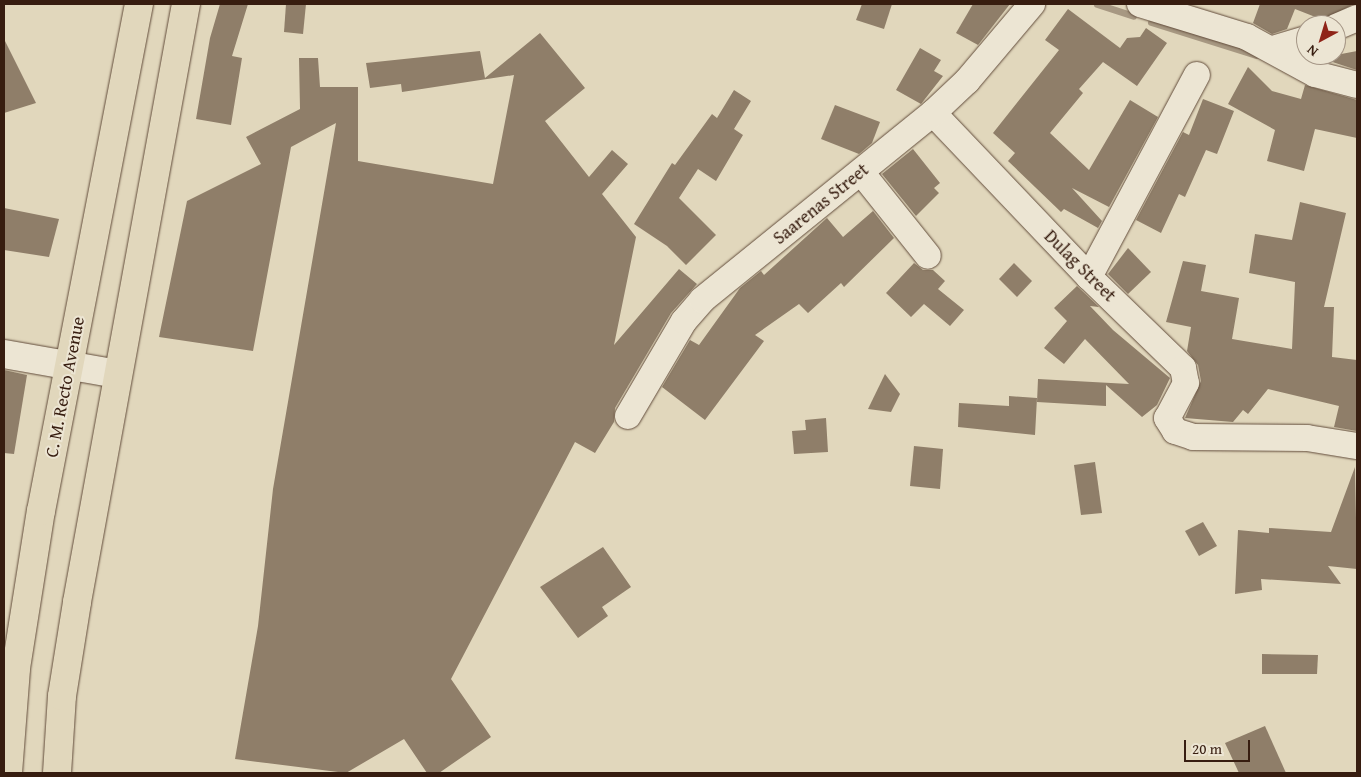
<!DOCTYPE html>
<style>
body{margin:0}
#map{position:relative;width:1361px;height:777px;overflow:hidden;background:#e1d7bc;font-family:"Gentium Book Plus",serif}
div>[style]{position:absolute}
.stream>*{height:7px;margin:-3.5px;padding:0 3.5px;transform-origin:3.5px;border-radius:3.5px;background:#a79882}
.building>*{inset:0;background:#8f7e69}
.roads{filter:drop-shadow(0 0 1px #624c3b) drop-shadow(0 0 1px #624c3b)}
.minor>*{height:26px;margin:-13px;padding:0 13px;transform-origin:13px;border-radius:13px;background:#ece5d3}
.tertiary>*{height:28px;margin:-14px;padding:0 14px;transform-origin:14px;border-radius:14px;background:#ece5d3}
.trunk>*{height:28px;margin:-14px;padding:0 14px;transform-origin:14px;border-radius:14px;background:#e1d7bc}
span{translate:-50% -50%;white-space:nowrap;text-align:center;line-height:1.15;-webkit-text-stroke:4px #ece5d3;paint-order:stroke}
.street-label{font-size:18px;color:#371d10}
.frame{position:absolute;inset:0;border:5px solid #371d10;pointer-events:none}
.north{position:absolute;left:1296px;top:15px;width:50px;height:50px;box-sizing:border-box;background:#ece5d3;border:1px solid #a49585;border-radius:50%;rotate:219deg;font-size:14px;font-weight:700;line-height:20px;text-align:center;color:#371d10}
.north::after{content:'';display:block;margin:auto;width:18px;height:22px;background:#8f2418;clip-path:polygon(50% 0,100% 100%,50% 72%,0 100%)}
.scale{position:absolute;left:1184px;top:740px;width:66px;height:22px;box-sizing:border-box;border:2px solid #371d10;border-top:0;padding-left:6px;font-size:15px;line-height:18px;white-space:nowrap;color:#371d10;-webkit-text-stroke:4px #ece5d3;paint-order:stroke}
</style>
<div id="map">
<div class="stream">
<i style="left:1097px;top:4px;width:38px;rotate:18deg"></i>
<i style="left:1151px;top:22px;width:110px;rotate:17.4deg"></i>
</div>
<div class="building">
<i style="clip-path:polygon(220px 4px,248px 4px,232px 56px,242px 58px,231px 125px,196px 119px,210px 38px)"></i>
<i style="clip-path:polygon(286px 4px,306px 4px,303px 34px,284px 32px)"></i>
<i style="clip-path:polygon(862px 4px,892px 4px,884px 29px,856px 20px)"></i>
<i style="clip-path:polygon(973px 4px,1010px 4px,978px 45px,956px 33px)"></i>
<i style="clip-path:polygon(1260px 4px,1354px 4px,1323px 20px,1295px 9px,1287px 29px,1272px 34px,1253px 23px)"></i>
<i style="clip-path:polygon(1068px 9px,1120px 48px,1127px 38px,1140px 37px,1146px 28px,1167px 43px,1137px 86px,1103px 62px,1079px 89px,1083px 93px,1050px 133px,1089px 170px,1130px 100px,1158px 117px,1109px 207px,1072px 188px,1102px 221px,1098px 228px,1064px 209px,1061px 212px,1008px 161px,1015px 153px,993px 133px,1059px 50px,1045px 40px)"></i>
<i style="clip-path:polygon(540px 33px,585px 88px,545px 121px,589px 177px,612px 150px,628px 164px,602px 194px,636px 237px,614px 345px,679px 269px,697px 284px,671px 313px,615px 408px,614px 422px,595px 453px,575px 442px,451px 679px,491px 737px,439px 773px,427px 773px,404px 739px,346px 773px,235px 759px,258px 626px,273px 489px,336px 123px,291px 147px,253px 351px,159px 337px,187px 201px,261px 164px,246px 137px,300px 109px,299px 58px,318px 58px,320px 87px,358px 87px,358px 161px,493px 184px,514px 75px,402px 92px,401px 84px,370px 88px,366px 63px,480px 51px,485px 78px)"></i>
<i style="clip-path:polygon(4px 39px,36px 103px,4px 113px)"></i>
<i style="clip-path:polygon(920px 48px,941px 60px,934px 71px,943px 76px,921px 104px,896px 90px)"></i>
<i style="clip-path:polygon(1357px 51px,1357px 70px,1314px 56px,1336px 55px)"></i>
<i style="clip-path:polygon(1248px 67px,1272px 91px,1301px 99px,1305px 85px,1357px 100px,1357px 138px,1315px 129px,1304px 171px,1267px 161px,1275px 130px,1228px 104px)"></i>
<i style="clip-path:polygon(734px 90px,751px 101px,734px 129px,743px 135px,716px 181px,698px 169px,679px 198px,716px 235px,686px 265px,667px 246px,634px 224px,672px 163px,675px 165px,712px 114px,717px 118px)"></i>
<i style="clip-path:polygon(1203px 99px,1234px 111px,1217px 154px,1206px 150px,1185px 197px,1179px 194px,1161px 233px,1136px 220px,1183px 132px,1189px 135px)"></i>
<i style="clip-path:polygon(835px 105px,880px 122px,872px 143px,859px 154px,821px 139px)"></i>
<i style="clip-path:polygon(913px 149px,940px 183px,934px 188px,939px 193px,916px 216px,882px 174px)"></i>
<i style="clip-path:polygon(1300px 202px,1346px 213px,1324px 307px,1334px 307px,1332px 357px,1357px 360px,1357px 431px,1334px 427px,1339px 406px,1268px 389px,1248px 414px,1243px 410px,1233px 422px,1185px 418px,1201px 381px,1198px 365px,1187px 351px,1191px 327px,1166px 322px,1183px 261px,1206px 265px,1201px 291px,1239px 298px,1232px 339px,1292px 349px,1295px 282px,1249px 273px,1255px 234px,1292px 240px)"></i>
<i style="clip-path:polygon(4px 208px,59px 219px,49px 257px,4px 250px)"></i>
<i style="clip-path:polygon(873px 211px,894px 238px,844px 287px,841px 283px,808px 313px,799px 304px,755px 335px,764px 341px,705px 420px,662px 387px,690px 340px,699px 345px,740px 288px,761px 271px,764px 275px,827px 218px,843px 237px)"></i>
<i style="clip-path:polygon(1128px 248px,1151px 272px,1128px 294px,1108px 274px)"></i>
<i style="clip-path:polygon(914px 263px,923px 270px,933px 270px,945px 281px,938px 289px,964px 310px,950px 326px,924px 304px,911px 317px,886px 293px)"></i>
<i style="clip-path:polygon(1014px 263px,1032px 281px,1017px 297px,999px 279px)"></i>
<i style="clip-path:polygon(1077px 286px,1099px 307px,1090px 306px,1113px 330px,1170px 378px,1157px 405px,1142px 417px,1106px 385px,1106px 406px,1037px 402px,1038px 379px,1129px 384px,1085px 339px,1064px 364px,1044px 348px,1067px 321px,1054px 308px)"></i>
<i style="clip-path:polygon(4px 370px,27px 375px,14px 454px,4px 453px)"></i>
<i style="clip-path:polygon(885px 374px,900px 394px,891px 412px,868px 409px)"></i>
<i style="clip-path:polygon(1009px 396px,1037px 398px,1035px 435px,958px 427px,959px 403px,1009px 406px)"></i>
<i style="clip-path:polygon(826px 418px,828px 452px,794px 454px,792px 431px,806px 430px,805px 420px)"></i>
<i style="clip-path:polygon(914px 446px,943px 449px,940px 489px,910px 486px)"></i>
<i style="clip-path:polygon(1095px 462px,1102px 513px,1081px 515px,1074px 465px)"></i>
<i style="clip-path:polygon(1355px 467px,1357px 569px,1328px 566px,1341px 584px,1261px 579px,1262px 590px,1235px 594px,1238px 530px,1269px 533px,1269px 528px,1331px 532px)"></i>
<i style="clip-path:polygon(1203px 522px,1217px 546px,1199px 556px,1185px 531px)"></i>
<i style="clip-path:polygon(603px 547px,631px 587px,602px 607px,608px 616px,578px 638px,540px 587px)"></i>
<i style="clip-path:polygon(1262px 654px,1318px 655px,1317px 674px,1262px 674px)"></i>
<i style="clip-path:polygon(1265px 726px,1286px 773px,1239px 773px,1225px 743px)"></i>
</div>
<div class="roads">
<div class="minor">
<i style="left:1140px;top:4px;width:112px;rotate:17.1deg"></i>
<i style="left:1247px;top:37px;width:77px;rotate:28.6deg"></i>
<i style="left:1315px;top:74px;width:43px;rotate:14.7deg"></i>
<i style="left:1336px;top:27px;width:23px;rotate:-23deg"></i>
<i style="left:1273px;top:49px;width:34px;rotate:-17deg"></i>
<i style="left:933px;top:113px;width:226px;rotate:46.4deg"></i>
<i style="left:1089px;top:277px;width:131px;rotate:44.1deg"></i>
<i style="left:1183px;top:368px;width:15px;rotate:79deg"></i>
<i style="left:1186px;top:383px;width:40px;rotate:118deg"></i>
<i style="left:1167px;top:418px;width:15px;rotate:58deg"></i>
<i style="left:1175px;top:431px;width:19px;rotate:18deg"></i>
<i style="left:1193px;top:437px;width:114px;rotate:0.5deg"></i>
<i style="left:1307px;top:438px;width:51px;rotate:9.1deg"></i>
<i style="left:861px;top:172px;width:107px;rotate:51.4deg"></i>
<i style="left:1089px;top:277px;width:229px;rotate:-61.9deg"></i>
<i style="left:628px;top:416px;width:110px;rotate:-59.5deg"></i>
<i style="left:684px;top:321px;width:28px;rotate:-49deg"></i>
<i style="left:702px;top:300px;width:297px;rotate:-39deg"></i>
<i style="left:933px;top:113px;width:47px;rotate:-43.3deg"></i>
<i style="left:967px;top:81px;width:101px;rotate:-49.8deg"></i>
</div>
<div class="tertiary">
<i style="left:4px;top:354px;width:115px;rotate:10deg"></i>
</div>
<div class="trunk">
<i style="left:8px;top:773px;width:105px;rotate:-85.6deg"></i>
<i style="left:16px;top:668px;width:159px;rotate:-81deg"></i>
<i style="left:41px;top:511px;width:516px;rotate:-79.06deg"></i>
<i style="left:57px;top:773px;width:77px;rotate:-86.3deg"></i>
<i style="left:62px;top:696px;width:95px;rotate:-80.9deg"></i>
<i style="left:77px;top:602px;width:608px;rotate:-79.67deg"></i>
</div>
</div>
<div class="street-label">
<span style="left:821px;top:204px;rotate:-39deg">Saarenas Street</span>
<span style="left:1080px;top:266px;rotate:45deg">Dulag Street</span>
<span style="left:65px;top:387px;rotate:-79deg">C. M. Recto Avenue</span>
</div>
<div class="frame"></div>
<div class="north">N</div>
<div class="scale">20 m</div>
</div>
